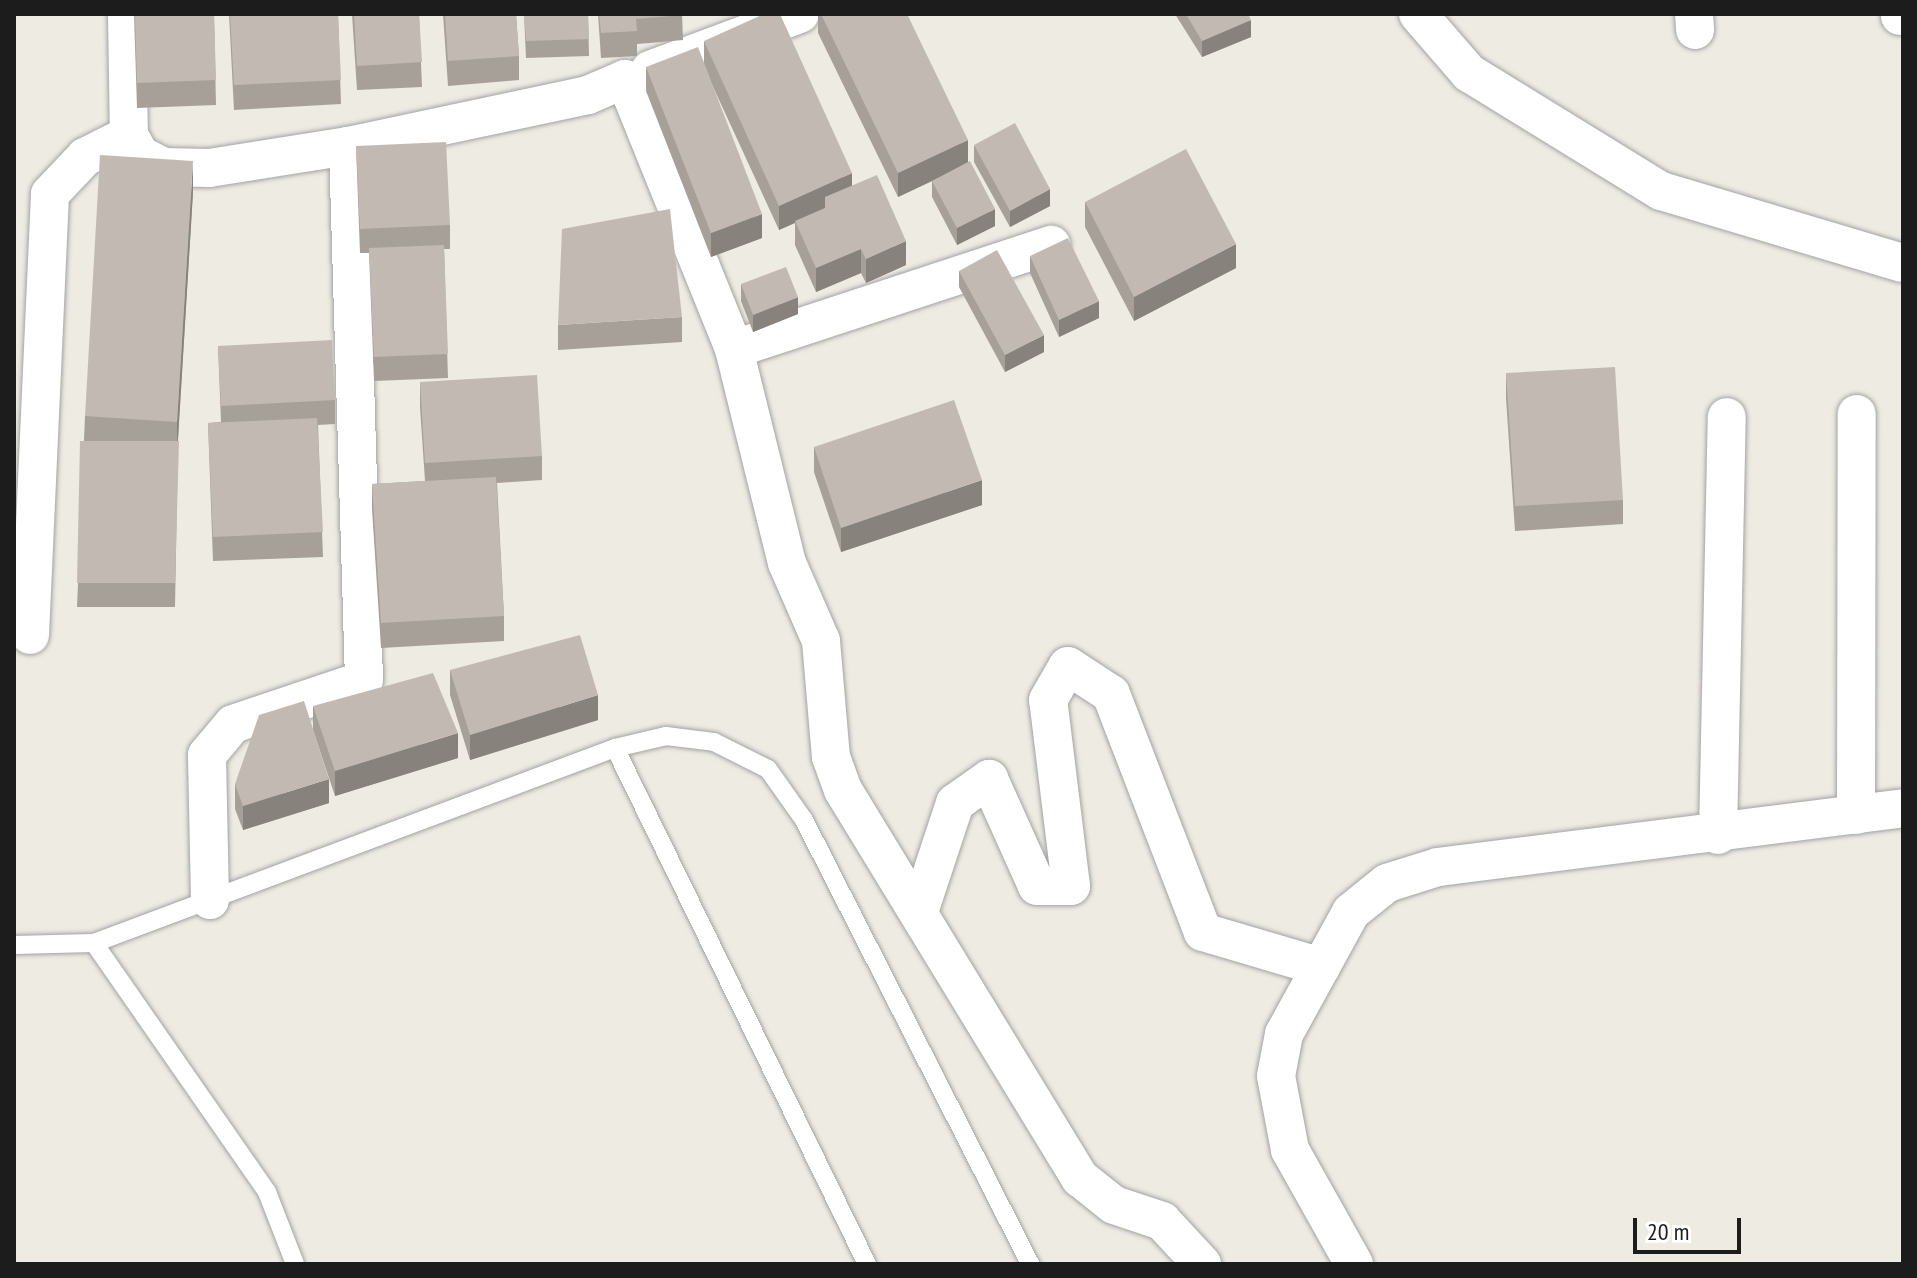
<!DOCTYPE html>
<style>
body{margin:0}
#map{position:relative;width:1917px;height:1278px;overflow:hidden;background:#edebe2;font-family:"PT Sans Narrow",sans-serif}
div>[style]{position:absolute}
.roads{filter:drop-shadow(0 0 2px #a3a3a3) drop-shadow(0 0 2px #a3a3a3)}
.lane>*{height:18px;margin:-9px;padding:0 9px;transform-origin:9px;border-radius:9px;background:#fff}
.street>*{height:38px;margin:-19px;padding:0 19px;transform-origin:19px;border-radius:19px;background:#fff}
.wall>*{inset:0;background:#a7a099}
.shaded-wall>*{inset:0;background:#88827d}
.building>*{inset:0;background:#c2bab2}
span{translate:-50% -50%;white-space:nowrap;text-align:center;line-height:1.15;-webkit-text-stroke:8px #fff;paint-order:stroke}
.frame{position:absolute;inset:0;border:16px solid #1c1c1c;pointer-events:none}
.scale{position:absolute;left:1633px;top:1218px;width:108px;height:36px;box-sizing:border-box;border:4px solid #1c1c1c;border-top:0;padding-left:10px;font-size:24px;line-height:28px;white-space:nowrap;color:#1c1c1c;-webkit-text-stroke:6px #fff;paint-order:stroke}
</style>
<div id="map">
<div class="roads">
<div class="lane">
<i style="left:615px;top:748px;width:574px;rotate:63.97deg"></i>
<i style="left:94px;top:943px;width:303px;rotate:55.2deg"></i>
<i style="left:267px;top:1192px;width:77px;rotate:68.7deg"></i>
<i style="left:14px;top:945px;width:80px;rotate:-1.4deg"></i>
<i style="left:94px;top:943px;width:556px;rotate:-20.52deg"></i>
<i style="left:615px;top:748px;width:52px;rotate:-13.2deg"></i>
<i style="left:666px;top:736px;width:48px;rotate:7.1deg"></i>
<i style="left:714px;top:742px;width:60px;rotate:26.6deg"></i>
<i style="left:768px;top:769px;width:62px;rotate:54.8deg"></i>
<i style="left:804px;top:820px;width:498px;rotate:63deg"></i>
</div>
<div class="street">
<i style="left:127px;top:14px;width:121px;rotate:89.1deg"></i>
<i style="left:129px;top:135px;width:23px;rotate:61deg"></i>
<i style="left:140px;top:155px;width:27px;rotate:27deg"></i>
<i style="left:164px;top:167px;width:45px;rotate:1.3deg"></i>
<i style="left:209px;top:168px;width:141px;rotate:-9deg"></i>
<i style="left:348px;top:146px;width:245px;rotate:-12deg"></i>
<i style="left:588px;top:95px;width:40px;rotate:-23.4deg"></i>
<i style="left:625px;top:79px;width:291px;rotate:68deg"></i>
<i style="left:734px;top:349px;width:220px;rotate:76.1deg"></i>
<i style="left:787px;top:563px;width:85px;rotate:66.4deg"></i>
<i style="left:821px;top:641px;width:116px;rotate:85.1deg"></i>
<i style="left:831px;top:757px;width:35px;rotate:70deg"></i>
<i style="left:843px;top:790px;width:455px;rotate:58.6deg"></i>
<i style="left:1080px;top:1178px;width:43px;rotate:38.5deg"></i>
<i style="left:1114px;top:1205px;width:51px;rotate:18.4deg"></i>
<i style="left:1162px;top:1221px;width:59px;rotate:47.1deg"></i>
<i style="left:1418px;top:14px;width:78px;rotate:49.2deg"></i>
<i style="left:1469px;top:73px;width:225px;rotate:31.6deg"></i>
<i style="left:1661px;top:191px;width:252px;rotate:16.6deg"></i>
<i style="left:1694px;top:14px;width:16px;rotate:86deg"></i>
<i style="left:1900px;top:14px;width:2px;rotate:90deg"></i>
<i style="left:650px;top:70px;width:160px;rotate:-20.5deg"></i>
<i style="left:734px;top:349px;width:334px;rotate:-18.2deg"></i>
<i style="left:30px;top:635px;width:441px;rotate:-87.4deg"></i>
<i style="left:50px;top:194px;width:51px;rotate:-46.6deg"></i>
<i style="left:85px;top:157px;width:49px;rotate:-26.6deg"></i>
<i style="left:1856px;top:815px;width:401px;rotate:-89.9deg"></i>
<i style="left:1718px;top:835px;width:418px;rotate:-88.8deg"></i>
<i style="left:210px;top:900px;width:145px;rotate:-91.2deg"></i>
<i style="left:207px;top:755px;width:40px;rotate:-50deg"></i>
<i style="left:233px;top:724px;width:138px;rotate:-18.6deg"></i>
<i style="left:364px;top:680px;width:534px;rotate:-91.72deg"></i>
<i style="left:919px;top:912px;width:115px;rotate:-71.7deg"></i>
<i style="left:955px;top:803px;width:42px;rotate:-35.2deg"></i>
<i style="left:989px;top:779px;width:117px;rotate:65.8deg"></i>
<i style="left:1037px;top:886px;width:34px"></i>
<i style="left:1071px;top:886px;width:187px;rotate:-97deg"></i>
<i style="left:1048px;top:700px;width:39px;rotate:-60deg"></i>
<i style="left:1068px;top:666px;width:51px;rotate:33.1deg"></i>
<i style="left:1111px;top:694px;width:255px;rotate:68.9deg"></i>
<i style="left:1203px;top:932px;width:123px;rotate:16.5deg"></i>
<i style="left:1354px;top:1264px;width:131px;rotate:-119.3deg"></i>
<i style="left:1290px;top:1150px;width:75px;rotate:-100.7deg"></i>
<i style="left:1276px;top:1076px;width:43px;rotate:-79.2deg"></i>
<i style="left:1284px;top:1034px;width:139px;rotate:-61.2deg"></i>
<i style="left:1351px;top:912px;width:46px;rotate:-38.9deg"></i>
<i style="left:1387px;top:883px;width:53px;rotate:-17.4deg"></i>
<i style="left:1438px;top:867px;width:469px;rotate:-7.2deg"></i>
</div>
</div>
<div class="wall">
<i style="clip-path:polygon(134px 14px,214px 14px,216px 105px,137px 108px)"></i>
<i style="clip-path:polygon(229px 14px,338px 14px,341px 104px,234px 110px)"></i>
<i style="clip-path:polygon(352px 14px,419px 14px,422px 87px,357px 90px)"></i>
<i style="clip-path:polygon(443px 14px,516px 14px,519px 56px,519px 80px,448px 86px)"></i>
<i style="clip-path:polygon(524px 14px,588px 14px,589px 56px,526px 58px)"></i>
<i style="clip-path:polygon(598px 14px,682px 14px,683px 40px,637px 44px,637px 56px,601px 58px)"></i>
<i style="clip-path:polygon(818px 14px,907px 14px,995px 226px,957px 245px,932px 197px,932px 181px,898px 197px,818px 33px)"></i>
<i style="clip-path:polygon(1175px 14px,1248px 14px,1251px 37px,1202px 57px)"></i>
<i style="clip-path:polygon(704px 41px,852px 185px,906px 265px,866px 283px,861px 273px,816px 292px,795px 245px,795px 223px,779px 230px,709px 78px,762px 238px,711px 257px,646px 91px,646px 67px,704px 64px)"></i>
<i style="clip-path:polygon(974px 145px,1050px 206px,1010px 227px,974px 162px)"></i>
<i style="clip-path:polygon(356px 146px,450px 225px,450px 249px,444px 249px,448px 378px,374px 381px,369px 253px,360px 253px)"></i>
<i style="clip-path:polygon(193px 192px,178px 441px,175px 607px,77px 607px,85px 416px)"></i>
<i style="clip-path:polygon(1085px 202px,1236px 268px,1134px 321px,1085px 227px)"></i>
<i style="clip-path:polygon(1030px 256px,1099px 318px,1059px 337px,1030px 273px)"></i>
<i style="clip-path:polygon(959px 271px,1044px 352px,1005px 372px,959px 287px)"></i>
<i style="clip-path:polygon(741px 284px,798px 314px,753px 332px,741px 301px)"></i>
<i style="clip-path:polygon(682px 317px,682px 342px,558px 350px,558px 325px)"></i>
<i style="clip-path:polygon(218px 346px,335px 400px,335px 424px,318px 425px,323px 557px,213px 561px,208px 423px,221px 422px)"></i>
<i style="clip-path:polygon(1506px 373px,1623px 500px,1623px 524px,1515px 531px,1506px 398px)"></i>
<i style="clip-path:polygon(420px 382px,542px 456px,542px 480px,497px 483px,504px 616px,504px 641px,381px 648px,372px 509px,372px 484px,425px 481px,420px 407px)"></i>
<i style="clip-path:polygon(814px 447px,982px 505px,841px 552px,814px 472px)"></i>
<i style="clip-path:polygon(450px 670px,598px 720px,470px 760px,450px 695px)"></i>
<i style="clip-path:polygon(313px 706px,458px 758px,335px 796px,313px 730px)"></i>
<i style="clip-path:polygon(235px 784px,329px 803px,243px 830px,235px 809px)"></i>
</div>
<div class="shaded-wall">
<i style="clip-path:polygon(1251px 20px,1251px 37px,1202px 57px,1202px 41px)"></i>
<i style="clip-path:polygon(968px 140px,968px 164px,898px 197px,898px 173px)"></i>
<i style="clip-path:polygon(193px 161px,193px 192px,177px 453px,177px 422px)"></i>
<i style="clip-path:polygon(852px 173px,852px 197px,779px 230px,779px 206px)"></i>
<i style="clip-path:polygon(1050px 189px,1050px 206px,1010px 227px,1010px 211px)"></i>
<i style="clip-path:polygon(995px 209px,995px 226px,957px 245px,957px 228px)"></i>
<i style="clip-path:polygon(762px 214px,762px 238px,711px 257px,711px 233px)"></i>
<i style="clip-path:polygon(906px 241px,906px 265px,866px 283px,866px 259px)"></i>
<i style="clip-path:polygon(1236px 244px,1236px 268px,1134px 321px,1134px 297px)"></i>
<i style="clip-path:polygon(861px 249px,861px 273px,816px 292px,816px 268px)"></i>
<i style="clip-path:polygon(798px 297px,798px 314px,753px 332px,753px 315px)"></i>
<i style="clip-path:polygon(1099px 301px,1099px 318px,1059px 337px,1059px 320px)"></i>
<i style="clip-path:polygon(1044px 335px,1044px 352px,1005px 372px,1005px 355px)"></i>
<i style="clip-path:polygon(982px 480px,982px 505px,841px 552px,841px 528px)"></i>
<i style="clip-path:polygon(598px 695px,598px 720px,470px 760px,470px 735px)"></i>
<i style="clip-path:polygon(458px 733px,458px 758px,335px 796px,335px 771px)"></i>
<i style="clip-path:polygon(329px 779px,329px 803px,243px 830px,243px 806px)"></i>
</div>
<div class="building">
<i style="clip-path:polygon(135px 14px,214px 14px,216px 80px,137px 83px)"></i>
<i style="clip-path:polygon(230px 14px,338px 14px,341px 80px,234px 85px)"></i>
<i style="clip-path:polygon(354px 14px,419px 14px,422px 62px,357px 66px)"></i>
<i style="clip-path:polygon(445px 14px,516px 14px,519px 56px,448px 61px)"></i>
<i style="clip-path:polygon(524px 14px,588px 14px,589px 39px,526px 41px)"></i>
<i style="clip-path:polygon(599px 14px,682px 14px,683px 15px,636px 19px,637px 31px,601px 33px)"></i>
<i style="clip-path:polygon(764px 14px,780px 14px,852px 173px,779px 206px,704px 41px)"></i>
<i style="clip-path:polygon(821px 14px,907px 14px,968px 140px,898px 173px)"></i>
<i style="clip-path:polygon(1186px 14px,1248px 14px,1251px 20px,1202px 41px)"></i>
<i style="clip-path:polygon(698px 47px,762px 214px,711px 233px,646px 67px)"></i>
<i style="clip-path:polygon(1015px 123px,1050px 189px,1010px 211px,974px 145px)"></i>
<i style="clip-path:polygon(446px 142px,450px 225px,360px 229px,356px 146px)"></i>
<i style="clip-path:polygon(1186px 149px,1236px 244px,1134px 297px,1085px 202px)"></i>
<i style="clip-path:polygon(100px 155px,193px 161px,177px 422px,85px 416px)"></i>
<i style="clip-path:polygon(970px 161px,995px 209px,957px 228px,932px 181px)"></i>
<i style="clip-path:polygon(877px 175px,906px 241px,866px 259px,861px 249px,816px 268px,795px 221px,825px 208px,825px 197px)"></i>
<i style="clip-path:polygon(670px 209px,682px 317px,558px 325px,562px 229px)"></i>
<i style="clip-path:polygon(1068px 238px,1099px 301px,1059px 320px,1030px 256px)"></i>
<i style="clip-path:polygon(444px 245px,448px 354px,374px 357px,369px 248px)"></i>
<i style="clip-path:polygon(997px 250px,1044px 335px,1005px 355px,959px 271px)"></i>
<i style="clip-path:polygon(786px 267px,798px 297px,753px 315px,741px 284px)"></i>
<i style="clip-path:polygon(332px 340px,335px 400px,221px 406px,218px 346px)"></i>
<i style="clip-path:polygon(1615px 367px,1623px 500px,1515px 506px,1506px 373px)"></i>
<i style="clip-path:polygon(537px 375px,542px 456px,425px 463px,420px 382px)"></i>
<i style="clip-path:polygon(954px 400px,982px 480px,841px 528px,814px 447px)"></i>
<i style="clip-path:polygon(317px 418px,323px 532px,213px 537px,208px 423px)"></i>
<i style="clip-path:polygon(80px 441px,179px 441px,175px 583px,77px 583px)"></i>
<i style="clip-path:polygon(496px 477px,504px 616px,381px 623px,372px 484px)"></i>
<i style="clip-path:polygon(580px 635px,598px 695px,470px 735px,450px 670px)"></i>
<i style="clip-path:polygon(433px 673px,458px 733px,335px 771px,313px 706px)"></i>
<i style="clip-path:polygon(304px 701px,329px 779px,243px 806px,235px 784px,259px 715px)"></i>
</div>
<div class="frame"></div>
<div class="scale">20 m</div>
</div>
